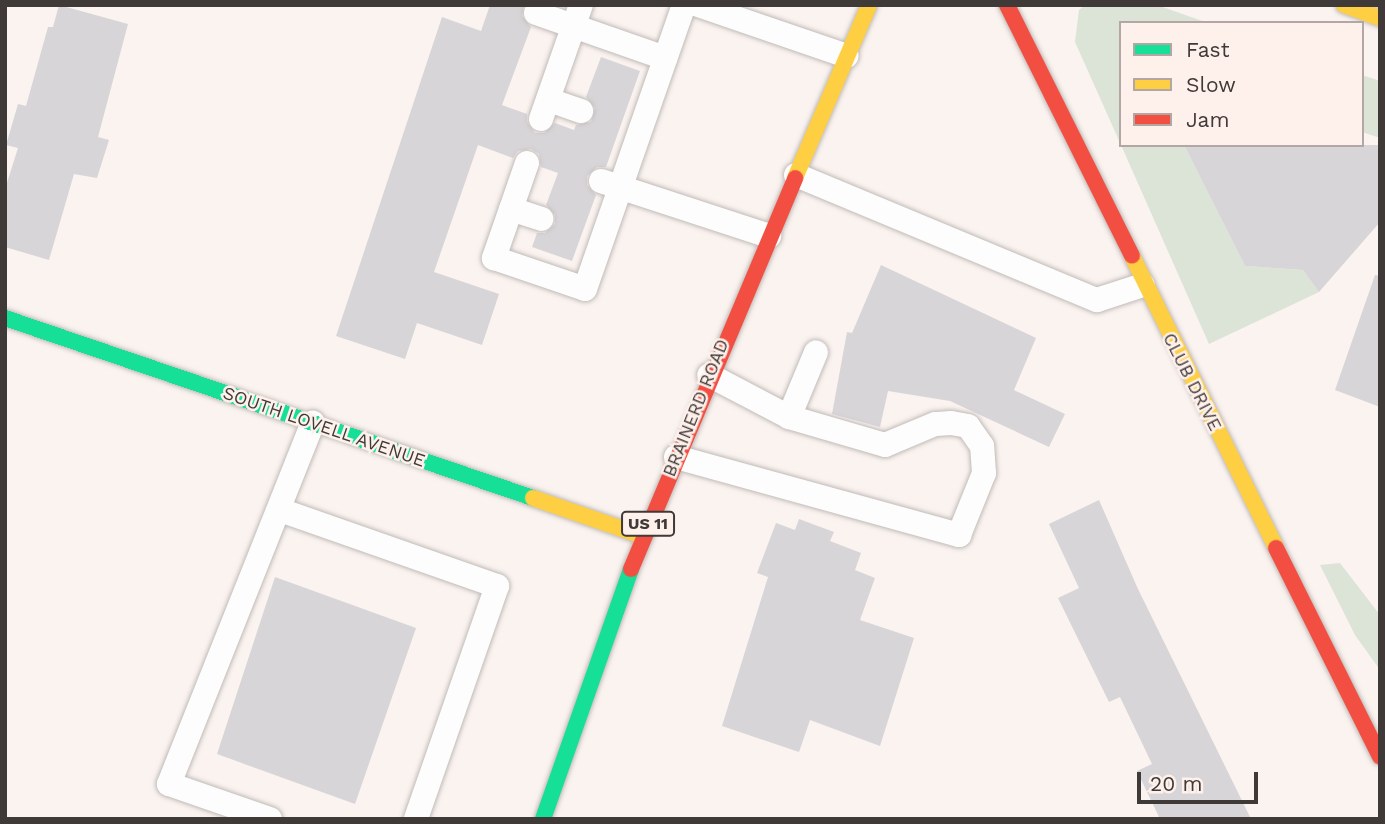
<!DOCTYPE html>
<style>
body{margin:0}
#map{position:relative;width:1385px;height:824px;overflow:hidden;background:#faf3f0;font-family:"Work Sans",sans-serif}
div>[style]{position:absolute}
.green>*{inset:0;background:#dbe4d7}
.building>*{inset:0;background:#d8d5d9}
.roads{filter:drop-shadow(0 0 2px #c1bbb8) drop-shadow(0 0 2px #c1bbb8)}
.lane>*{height:24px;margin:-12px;padding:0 12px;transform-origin:12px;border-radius:12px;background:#fefdfd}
.fast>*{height:16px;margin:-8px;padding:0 8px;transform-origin:8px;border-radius:8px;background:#16e098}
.slow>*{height:16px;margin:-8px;padding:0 8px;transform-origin:8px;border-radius:8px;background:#ffcf43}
.jam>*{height:16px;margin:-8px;padding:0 8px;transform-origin:8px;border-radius:8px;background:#f24e42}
span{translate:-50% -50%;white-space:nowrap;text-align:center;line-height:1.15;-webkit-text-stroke:5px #fef1ec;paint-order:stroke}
.shield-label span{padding:2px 5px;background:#fef1ec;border:2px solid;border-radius:5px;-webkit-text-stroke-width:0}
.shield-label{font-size:16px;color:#3f3937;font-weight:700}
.street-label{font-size:18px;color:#3f3937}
.frame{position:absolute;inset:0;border:7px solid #3f3937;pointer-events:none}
.legend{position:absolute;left:1119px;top:21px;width:245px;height:126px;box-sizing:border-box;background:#fef1ec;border:2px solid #b2a7a4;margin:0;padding:9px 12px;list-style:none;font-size:21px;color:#3f3937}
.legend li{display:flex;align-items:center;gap:14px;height:35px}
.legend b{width:35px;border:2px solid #b2a7a4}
.scale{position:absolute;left:1137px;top:772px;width:121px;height:32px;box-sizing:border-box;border:4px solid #3f3937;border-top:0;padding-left:9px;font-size:21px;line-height:24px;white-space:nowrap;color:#3f3937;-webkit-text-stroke:5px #fef1ec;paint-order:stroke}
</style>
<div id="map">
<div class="green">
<i style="clip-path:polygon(1085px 5px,1157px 5px,1208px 23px,1121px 23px,1121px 145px,1075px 42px,1079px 10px)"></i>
<i style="clip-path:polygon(1362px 75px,1380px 81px,1380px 138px,1362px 132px)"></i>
<i style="clip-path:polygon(1121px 145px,1184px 145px,1245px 266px,1303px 270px,1319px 292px,1209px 344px)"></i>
<i style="clip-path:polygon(1340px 563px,1380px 615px,1380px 670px,1355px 635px,1320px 565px)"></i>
</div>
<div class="building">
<i style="clip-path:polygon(59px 5px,128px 24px,98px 137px,109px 140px,97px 178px,74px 174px,49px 260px,5px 247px,5px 189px,18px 148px,6px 145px,18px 104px,26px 106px,48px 27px,53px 27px)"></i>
<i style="clip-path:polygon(490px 5px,524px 5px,522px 16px,531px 27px,502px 105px,527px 114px,527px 122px,535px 133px,544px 133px,555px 123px,574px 130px,576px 125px,591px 122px,595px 108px,586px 97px,601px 57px,640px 71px,606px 167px,597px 167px,587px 176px,587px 185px,596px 195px,572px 261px,532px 247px,537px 233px,545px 233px,555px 224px,555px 215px,546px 205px,558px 173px,541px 167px,539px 154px,531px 149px,518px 151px,513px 158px,478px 145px,434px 272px,499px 294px,482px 345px,417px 323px,405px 359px,336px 336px,442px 17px,481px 31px)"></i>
<i style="clip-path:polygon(1184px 145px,1380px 145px,1380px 222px,1319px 292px,1303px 270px,1245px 266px)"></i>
<i style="clip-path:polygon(881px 265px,1036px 338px,1014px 390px,1065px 414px,1049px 447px,950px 401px,888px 391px,880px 427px,832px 414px,847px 332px,852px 333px)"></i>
<i style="clip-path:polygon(1375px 275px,1380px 276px,1380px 407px,1335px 390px)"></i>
<i style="clip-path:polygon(1099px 500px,1138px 589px,1251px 819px,1160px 819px,1137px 771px,1152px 764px,1120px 697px,1109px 702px,1058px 598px,1079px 588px,1049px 524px)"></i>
<i style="clip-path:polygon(799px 519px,834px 532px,830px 541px,861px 553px,855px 570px,875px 578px,860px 620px,914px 638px,880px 746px,810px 720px,799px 752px,722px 726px,768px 577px,757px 573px,776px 523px,795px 530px)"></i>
<i style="clip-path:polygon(275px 577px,416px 628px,355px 804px,217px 754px)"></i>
</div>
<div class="roads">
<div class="lane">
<i style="left:698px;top:5px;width:157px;rotate:18.9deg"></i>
<i style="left:536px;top:13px;width:137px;rotate:19.2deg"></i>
<i style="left:549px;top:100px;width:34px;rotate:19deg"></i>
<i style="left:541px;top:119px;width:121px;rotate:-70.7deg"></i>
<i style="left:527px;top:163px;width:101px;rotate:109.2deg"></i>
<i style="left:494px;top:258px;width:96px;rotate:18.8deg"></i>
<i style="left:585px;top:289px;width:301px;rotate:-70.8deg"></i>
<i style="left:796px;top:175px;width:326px;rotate:22.6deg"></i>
<i style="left:1097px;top:300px;width:48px;rotate:-18.1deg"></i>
<i style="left:601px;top:181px;width:177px;rotate:18.1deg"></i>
<i style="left:511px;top:209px;width:32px;rotate:18deg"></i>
<i style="left:789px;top:417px;width:70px;rotate:-67.4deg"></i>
<i style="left:676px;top:457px;width:294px;rotate:15.4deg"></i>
<i style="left:959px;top:535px;width:67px;rotate:-68deg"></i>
<i style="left:984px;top:473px;width:27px;rotate:-94deg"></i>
<i style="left:982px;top:446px;width:24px;rotate:-125deg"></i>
<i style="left:968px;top:426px;width:17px;rotate:-170deg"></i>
<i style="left:951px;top:423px;width:16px;rotate:176deg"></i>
<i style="left:935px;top:424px;width:54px;rotate:157.2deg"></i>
<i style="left:885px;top:445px;width:100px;rotate:-163.7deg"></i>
<i style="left:789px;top:417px;width:90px;rotate:-152.3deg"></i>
<i style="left:280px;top:510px;width:230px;rotate:19.3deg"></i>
<i style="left:497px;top:586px;width:247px;rotate:109.2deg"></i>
<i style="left:270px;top:819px;width:107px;rotate:-160.9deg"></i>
<i style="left:169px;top:784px;width:389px;rotate:-68.3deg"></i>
</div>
<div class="fast">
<i style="left:5px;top:318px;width:558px;rotate:18.82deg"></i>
<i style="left:543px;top:819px;width:265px;rotate:-70.6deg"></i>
</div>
<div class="slow">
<i style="left:1344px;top:5px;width:38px;rotate:20deg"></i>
<i style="left:795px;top:178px;width:188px;rotate:-66.8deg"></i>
<i style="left:1132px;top:256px;width:326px;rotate:63.7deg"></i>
<i style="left:533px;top:498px;width:116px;rotate:19.1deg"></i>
</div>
<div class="jam">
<i style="left:1007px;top:5px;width:280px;rotate:63.5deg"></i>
<i style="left:1276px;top:548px;width:233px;rotate:63.5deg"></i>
<i style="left:631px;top:569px;width:424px;rotate:-67.2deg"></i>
</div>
</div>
<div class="shield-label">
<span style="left:648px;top:524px">US 11</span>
</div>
<div class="street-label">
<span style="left:1192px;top:382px;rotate:63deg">CLUB DRIVE</span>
<span style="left:696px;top:408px;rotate:-68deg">BRAINERD ROAD</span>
<span style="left:324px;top:427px;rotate:19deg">SOUTH LOVELL AVENUE</span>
</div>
<div class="frame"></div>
<ul class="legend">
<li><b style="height:9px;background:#16e098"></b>Fast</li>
<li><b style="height:9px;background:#ffcf43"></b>Slow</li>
<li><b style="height:9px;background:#f24e42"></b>Jam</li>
</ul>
<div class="scale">20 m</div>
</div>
